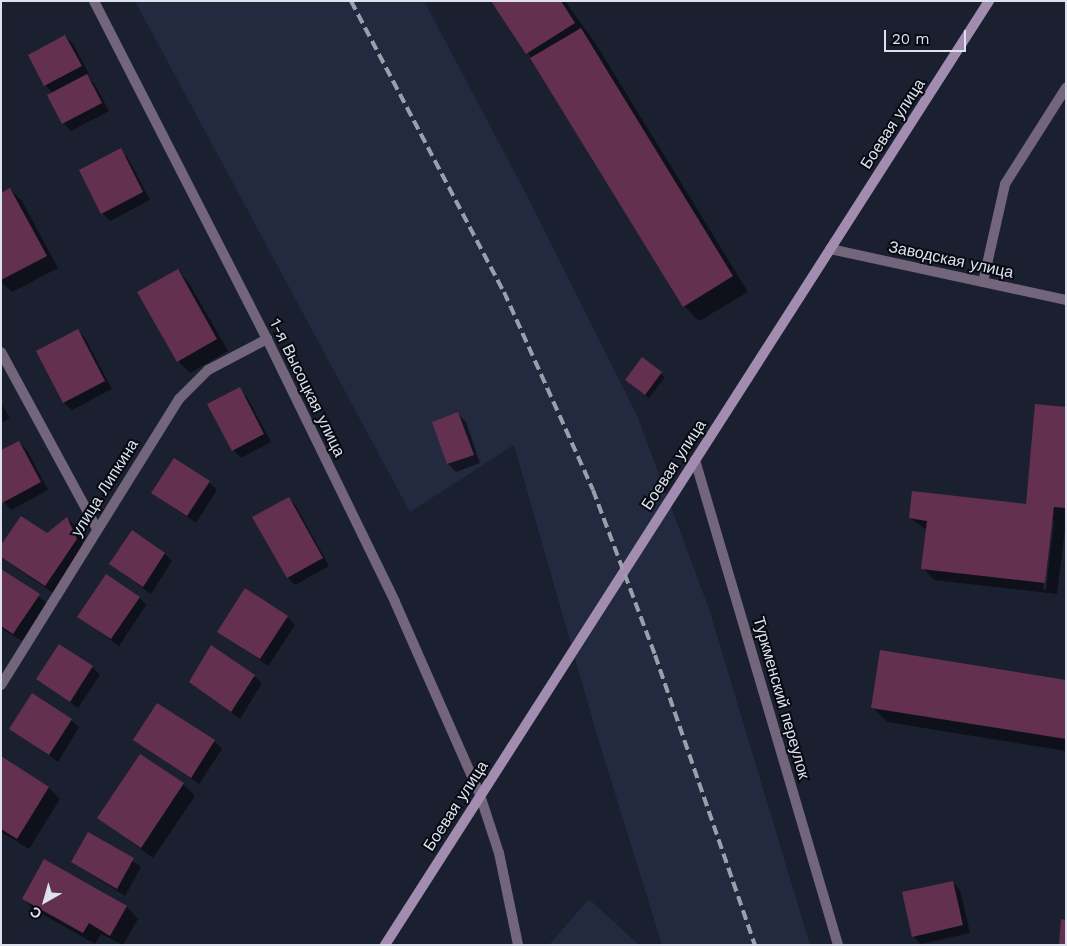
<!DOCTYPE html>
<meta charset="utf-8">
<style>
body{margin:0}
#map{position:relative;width:1067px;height:946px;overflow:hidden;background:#1b2030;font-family:"Work Sans",sans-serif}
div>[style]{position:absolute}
.built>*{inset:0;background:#23293f}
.shadow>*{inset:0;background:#0007}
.building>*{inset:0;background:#64304f}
.lane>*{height:10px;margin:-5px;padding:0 5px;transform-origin:5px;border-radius:5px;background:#73667c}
.street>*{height:10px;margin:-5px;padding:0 5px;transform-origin:5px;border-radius:5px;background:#73667c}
.secondary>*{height:10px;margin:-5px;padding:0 5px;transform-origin:5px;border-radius:5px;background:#a28db1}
.rail>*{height:4px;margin-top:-2px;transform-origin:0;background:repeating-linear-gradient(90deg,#9b9fac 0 10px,transparent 0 15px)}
span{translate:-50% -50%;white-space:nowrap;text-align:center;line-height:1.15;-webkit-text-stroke:4px #080a11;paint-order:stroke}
.street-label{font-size:16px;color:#dee2ee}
.frame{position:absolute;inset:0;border:2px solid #dee2ee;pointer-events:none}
.north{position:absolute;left:20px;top:876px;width:50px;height:50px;-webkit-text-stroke:4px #080a11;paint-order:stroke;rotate:218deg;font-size:14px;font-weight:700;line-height:20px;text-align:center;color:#dee2ee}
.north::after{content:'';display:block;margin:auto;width:18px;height:22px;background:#dee2ee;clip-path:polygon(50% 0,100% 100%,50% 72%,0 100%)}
.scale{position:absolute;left:884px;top:30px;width:82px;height:22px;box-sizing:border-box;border:2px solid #dee2ee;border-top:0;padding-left:6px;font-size:15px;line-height:18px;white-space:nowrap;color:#dee2ee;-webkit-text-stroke:4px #080a11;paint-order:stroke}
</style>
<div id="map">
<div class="built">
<i style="clip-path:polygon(135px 1px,424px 1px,524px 190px,638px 418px,709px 609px,810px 945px,662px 945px,597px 735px,514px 445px,410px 512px)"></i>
<i style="clip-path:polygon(589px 899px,639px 945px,549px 945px)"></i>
</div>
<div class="shadow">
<i style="clip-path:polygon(493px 1px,565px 1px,596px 44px,748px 292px,699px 321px,684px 306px,532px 59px)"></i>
<i style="clip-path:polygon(65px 36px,73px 44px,89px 74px,86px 75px,94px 83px,109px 111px,71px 131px,63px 123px,53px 93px,45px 85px)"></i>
<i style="clip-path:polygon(120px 150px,128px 158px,150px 200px,110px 221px,102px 213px)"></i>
<i style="clip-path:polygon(10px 189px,22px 201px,58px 268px,12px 292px,1px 282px,1px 194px)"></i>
<i style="clip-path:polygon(178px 271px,189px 283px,228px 351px,190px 373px,178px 361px)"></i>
<i style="clip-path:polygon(78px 331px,85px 338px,112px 389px,72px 410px,64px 403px,38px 352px)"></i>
<i style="clip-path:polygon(642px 359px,665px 377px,649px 398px,630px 384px)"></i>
<i style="clip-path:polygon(239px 389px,247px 397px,271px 442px,241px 458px,233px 450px)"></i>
<i style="clip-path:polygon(1px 403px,10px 418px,1px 423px)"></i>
<i style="clip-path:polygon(evenodd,1066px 408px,1066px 521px,1057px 594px,934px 580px,923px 568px,927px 530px,910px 518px,1027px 505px,1066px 408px,1051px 520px,1054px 520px,1046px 590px,1043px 589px,1051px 520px)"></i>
<i style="clip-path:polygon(458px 414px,466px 422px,480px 463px,456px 472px,448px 464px,433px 423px)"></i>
<i style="clip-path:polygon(19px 442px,27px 450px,48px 490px,11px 510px,1px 498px,1px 452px)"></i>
<i style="clip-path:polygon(209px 482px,217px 490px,196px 523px,153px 493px)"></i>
<i style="clip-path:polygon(288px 498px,296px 506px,329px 566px,295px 585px,288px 577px)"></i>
<i style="clip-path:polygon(67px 518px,75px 526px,84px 547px,53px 593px,1px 557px,48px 535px)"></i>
<i style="clip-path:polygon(165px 554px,172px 561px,151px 594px,110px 564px)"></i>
<i style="clip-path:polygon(1px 570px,47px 603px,22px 641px,1px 628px)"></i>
<i style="clip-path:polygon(139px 597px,146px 605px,119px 646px,79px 617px)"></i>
<i style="clip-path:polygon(287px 617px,295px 625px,268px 666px,219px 631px)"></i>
<i style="clip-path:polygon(92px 667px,100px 675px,78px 708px,37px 679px)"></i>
<i style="clip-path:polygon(254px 676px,262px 683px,240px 719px,190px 682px)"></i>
<i style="clip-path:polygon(1066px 682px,1066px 751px,887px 722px,872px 707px)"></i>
<i style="clip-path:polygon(71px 720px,79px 727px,58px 762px,11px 729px)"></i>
<i style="clip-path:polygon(135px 740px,214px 741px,222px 749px,199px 784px)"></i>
<i style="clip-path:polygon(1px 758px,49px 788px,60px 799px,29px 849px,1px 832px)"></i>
<i style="clip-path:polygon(183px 784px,195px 796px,153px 858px,99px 818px)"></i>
<i style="clip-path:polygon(89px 833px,141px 867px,125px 896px,72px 862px)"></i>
<i style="clip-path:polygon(45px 860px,127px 907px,138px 919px,123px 945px,101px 934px,95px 944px,35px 910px,23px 899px)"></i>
<i style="clip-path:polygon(952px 882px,960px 890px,970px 933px,921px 944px,913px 936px)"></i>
</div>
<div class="building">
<i style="clip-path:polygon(491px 1px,561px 1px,575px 23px,526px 54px)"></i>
<i style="clip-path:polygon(581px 28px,733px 276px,683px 307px,530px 58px)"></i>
<i style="clip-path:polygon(65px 35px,82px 66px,44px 86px,28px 55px)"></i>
<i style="clip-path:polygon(87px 74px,102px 103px,62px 124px,47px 95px)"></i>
<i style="clip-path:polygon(121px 148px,143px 192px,101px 214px,79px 170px)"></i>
<i style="clip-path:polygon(10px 188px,47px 256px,1px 280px,1px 193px)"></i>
<i style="clip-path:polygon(178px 269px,217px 339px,177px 362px,137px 292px)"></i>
<i style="clip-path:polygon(78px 329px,105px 381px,63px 403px,36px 351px)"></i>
<i style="clip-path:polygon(642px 357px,662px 372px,645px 395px,625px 380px)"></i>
<i style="clip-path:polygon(240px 387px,264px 434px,232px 451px,207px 404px)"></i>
<i style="clip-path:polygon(1035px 404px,1066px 407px,1066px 508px,1054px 507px,1045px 583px,921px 569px,927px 521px,909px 518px,912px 491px,1026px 504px)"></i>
<i style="clip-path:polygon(458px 412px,474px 455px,447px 464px,432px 422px)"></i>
<i style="clip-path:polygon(19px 441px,41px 482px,2px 503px,1px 450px)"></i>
<i style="clip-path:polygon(174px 458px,210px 481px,187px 516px,151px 493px)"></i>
<i style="clip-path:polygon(289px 497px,323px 558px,287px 578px,252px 517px)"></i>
<i style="clip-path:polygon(21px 516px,47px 533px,67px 517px,77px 539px,45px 586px,1px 557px,1px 545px)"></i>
<i style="clip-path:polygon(132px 530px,165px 553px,143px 587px,109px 564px)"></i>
<i style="clip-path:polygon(1px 569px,40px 594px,13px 634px,1px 626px)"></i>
<i style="clip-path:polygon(106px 574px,140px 597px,111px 639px,77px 617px)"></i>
<i style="clip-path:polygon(245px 588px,288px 616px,260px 659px,217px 632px)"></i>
<i style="clip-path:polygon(59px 644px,93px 666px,70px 702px,36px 679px)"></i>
<i style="clip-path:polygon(211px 645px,255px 675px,231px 712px,189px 682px)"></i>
<i style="clip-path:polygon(880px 650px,1066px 680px,1066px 739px,871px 708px)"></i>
<i style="clip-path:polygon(32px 693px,72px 719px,49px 755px,9px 729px)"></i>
<i style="clip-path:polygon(157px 703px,215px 740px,191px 778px,133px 740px)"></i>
<i style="clip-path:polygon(140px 754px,184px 783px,141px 848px,97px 818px)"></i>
<i style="clip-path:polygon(1px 756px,49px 787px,17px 839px,1px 829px)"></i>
<i style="clip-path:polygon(88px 832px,134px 858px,117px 889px,71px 862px)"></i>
<i style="clip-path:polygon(44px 859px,127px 906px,110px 936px,89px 923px,83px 933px,22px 899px)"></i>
<i style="clip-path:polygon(953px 881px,963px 925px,912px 937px,902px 892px)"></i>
<i style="clip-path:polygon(1061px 919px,1066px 920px,1066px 945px,1059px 945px)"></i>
</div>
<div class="lane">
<i style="left:830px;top:249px;width:241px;rotate:12.2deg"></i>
<i style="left:983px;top:282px;width:100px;rotate:-77.3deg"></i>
<i style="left:1005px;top:184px;width:114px;rotate:-57.6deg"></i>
</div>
<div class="street">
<i style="left:94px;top:1px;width:380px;rotate:62.9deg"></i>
<i style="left:267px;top:339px;width:292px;rotate:64deg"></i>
<i style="left:395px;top:602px;width:211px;rotate:66.2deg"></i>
<i style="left:480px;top:795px;width:61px;rotate:71.9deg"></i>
<i style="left:499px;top:853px;width:94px;rotate:78.3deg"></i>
<i style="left:1px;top:352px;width:201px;rotate:61.5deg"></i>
<i style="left:695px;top:460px;width:506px;rotate:73.57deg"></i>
<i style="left:1px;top:685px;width:337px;rotate:-58.1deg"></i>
<i style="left:179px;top:399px;width:41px;rotate:-45deg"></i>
<i style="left:208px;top:370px;width:67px;rotate:-27.7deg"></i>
</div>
<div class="secondary">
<i style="left:385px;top:945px;width:1121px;rotate:-57.39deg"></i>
</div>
<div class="rail">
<i style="left:351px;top:1px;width:329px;rotate:62.3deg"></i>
<i style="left:504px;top:292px;width:217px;rotate:65.8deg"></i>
<i style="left:593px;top:490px;width:176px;rotate:69.4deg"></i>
<i style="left:655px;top:655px;width:307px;rotate:71deg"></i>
</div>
<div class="street-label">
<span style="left:893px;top:124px;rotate:-57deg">Боевая улица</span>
<span style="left:951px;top:260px;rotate:12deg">Заводская улица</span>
<span style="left:307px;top:388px;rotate:64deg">1-я Высоцкая улица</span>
<span style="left:674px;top:465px;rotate:-57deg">Боевая улица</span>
<span style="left:105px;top:488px;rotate:-58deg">улица Липкина</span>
<span style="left:781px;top:698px;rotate:74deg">Туркменский переулок</span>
<span style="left:456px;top:806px;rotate:-57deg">Боевая улица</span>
</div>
<div class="frame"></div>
<div class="north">С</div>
<div class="scale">20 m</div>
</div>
